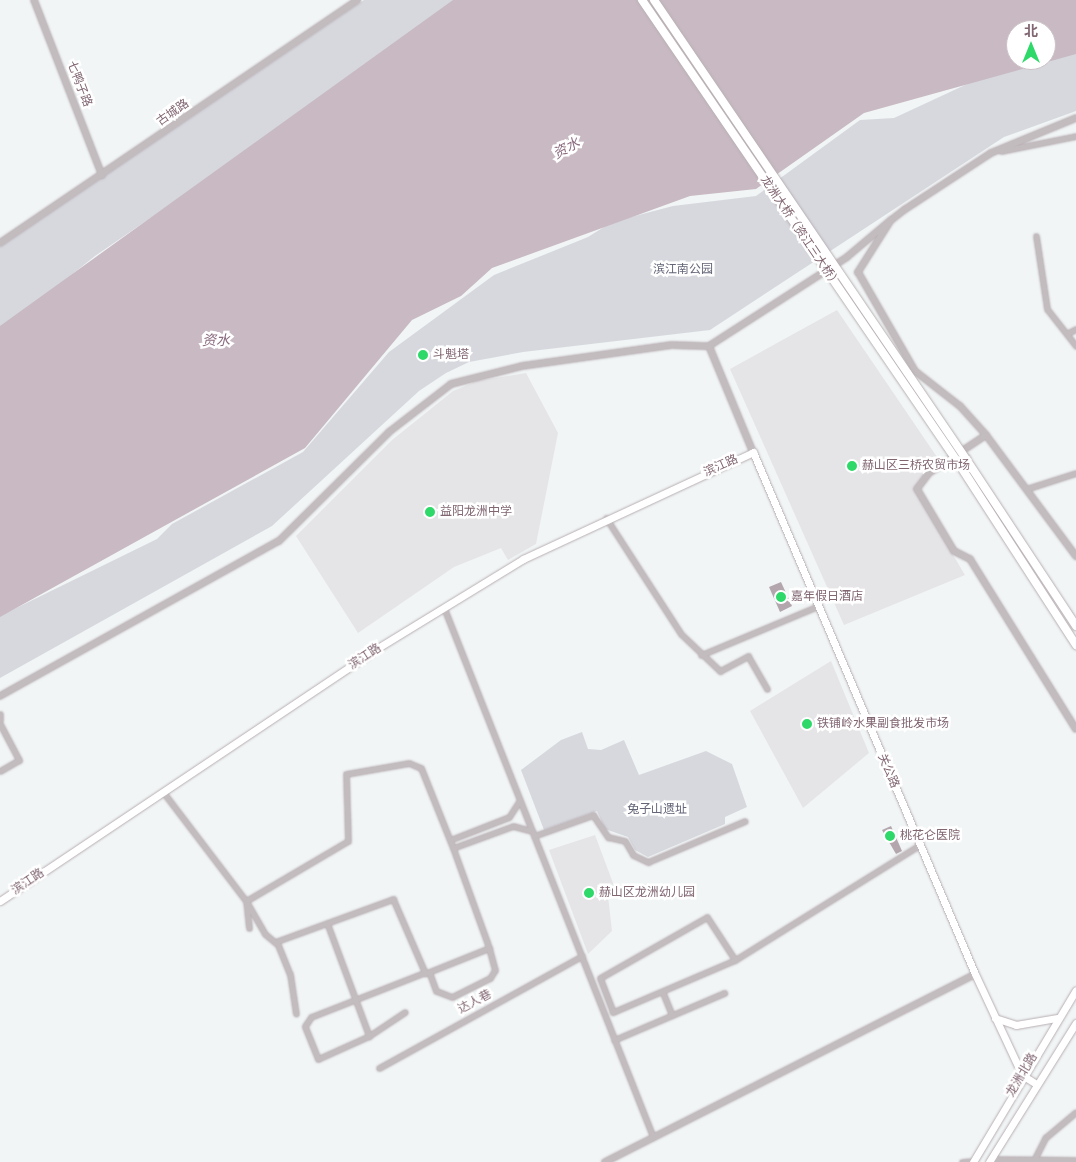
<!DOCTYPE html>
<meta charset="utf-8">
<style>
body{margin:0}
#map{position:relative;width:1076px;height:1162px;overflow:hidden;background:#f1f5f5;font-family:"Roboto Condensed","Noto Sans SC",sans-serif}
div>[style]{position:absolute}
.built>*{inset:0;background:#e5e5e7}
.green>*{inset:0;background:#d6d8de}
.water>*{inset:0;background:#c8b9c2}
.building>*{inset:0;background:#b3a7ad}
.roads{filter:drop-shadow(0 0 1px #b8aeb3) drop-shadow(0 0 1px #b8aeb3)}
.minor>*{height:5px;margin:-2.5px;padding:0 2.5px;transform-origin:2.5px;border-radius:2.5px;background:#c3bcbf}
.tertiary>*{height:6px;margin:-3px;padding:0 3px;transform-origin:3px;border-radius:3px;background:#c3bcbf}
.secondary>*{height:7px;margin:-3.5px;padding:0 3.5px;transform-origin:3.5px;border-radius:3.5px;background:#fff}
.primary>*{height:8px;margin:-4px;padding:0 4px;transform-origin:4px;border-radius:4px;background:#fff}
.bridges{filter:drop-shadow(0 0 1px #b8b0b3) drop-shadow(0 0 1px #b8b0b3)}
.primary-bridge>*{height:8px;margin:-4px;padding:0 4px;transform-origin:4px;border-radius:4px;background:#fff}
.dots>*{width:14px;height:14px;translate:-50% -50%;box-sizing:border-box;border:2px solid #fff;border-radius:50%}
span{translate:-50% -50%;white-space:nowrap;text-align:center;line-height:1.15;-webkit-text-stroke:5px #fff;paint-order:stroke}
.street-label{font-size:12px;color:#816672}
.park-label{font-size:12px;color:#646678}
.poi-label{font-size:12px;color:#816672}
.left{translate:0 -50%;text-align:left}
.water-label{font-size:14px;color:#8b6b7f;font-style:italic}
.north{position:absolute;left:1006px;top:20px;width:50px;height:50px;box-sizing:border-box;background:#fff;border:1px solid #cdc2c7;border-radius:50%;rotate:0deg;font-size:14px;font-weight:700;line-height:20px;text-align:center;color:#816672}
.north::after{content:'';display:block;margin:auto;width:18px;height:22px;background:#2ed869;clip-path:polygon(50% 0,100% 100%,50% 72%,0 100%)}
</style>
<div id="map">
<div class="built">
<i style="clip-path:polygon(837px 310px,939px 460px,924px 471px,918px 496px,965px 575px,844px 625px,730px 369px)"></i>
<i style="clip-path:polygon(526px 373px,558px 433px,536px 544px,508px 560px,501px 548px,454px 567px,358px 633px,296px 536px,392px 440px,453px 391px,477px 381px)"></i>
<i style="clip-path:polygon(831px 661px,869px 753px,803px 808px,750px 711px)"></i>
<i style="clip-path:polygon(595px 835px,616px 891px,608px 896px,612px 931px,588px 954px,549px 850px)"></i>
</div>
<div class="green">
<i style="clip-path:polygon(364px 0,456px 0,321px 101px,95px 256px,0 332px,0 247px)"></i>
<i style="clip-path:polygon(1076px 51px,1076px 111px,1004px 137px,710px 330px,523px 352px,469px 362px,446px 373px,419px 391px,272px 526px,0 678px,0 616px,157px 539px,172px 524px,303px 452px,389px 352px,494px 275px,588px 237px,612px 222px,673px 206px,756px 196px,860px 120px,894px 118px,978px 79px)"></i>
<i style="clip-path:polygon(582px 732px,588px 749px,601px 750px,624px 740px,639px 775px,706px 751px,732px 764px,747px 807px,725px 817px,725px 824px,648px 857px,635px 850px,628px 837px,605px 829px,597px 811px,544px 830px,521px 770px,561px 740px)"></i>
</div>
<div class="water">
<i style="clip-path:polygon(evenodd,453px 0,1076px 0,1076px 54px,864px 113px,756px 189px,690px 196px,492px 268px,461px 296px,412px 320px,305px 448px,0 617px,0 326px,453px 0,1016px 30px,1046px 30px,1046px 60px,1016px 60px,1016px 30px)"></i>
</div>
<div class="building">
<i style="clip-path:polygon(781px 582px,792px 606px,780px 612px,769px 587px)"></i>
<i style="clip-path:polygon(891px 826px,902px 851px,896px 854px,882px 830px)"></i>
</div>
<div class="roads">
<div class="minor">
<i style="left:1001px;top:151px;width:76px;rotate:-11.3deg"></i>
<i style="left:1036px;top:236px;width:74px;rotate:81.4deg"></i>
<i style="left:1047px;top:309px;width:47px;rotate:51.9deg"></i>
<i style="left:1068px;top:333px;width:9px;rotate:-27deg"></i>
<i style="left:1026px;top:489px;width:52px;rotate:-17.7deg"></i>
<i style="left:606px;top:518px;width:138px;rotate:57.1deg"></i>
<i style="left:681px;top:634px;width:54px;rotate:43.5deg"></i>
<i style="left:720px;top:671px;width:32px;rotate:-28deg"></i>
<i style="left:748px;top:656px;width:38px;rotate:60deg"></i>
<i style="left:444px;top:608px;width:569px;rotate:68.44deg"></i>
<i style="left:701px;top:655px;width:127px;rotate:-22.7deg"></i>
<i style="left:0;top:714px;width:6px;rotate:90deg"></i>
<i style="left:0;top:724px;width:41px;rotate:62.2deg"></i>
<i style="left:19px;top:760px;width:22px;rotate:150deg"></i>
<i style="left:163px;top:792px;width:137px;rotate:52.7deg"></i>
<i style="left:246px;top:901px;width:38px;rotate:60deg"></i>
<i style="left:265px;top:934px;width:17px;rotate:40deg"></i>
<i style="left:278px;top:945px;width:31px;rotate:68deg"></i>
<i style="left:290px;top:974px;width:40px;rotate:81.5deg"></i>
<i style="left:534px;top:836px;width:63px;rotate:-19.6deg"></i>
<i style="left:593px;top:815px;width:27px;rotate:56deg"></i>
<i style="left:608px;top:837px;width:17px;rotate:13deg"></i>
<i style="left:625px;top:841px;width:16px;rotate:60deg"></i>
<i style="left:633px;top:855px;width:17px;rotate:25deg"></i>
<i style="left:648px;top:862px;width:105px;rotate:-22.9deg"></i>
<i style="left:450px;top:840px;width:63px;rotate:-21.3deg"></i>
<i style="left:509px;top:817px;width:20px;rotate:-57deg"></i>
<i style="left:453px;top:848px;width:64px;rotate:-20.1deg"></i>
<i style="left:513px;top:826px;width:20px;rotate:15deg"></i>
<i style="left:707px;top:917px;width:51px;rotate:56.9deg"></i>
<i style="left:735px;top:960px;width:133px;rotate:156.9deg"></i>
<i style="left:613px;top:1012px;width:36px;rotate:-111deg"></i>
<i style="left:600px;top:978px;width:123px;rotate:-29.7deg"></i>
<i style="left:327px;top:923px;width:121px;rotate:69.6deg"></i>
<i style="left:369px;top:1036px;width:43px;rotate:-33.7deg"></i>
<i style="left:249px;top:928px;width:27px;rotate:-96deg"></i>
<i style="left:246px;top:901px;width:118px;rotate:-30.5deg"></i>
<i style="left:348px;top:841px;width:67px;rotate:-91.7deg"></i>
<i style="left:346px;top:774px;width:64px;rotate:-9.9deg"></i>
<i style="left:409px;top:763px;width:13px;rotate:23deg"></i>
<i style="left:421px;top:768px;width:86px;rotate:68.2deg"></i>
<i style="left:453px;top:848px;width:100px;rotate:70.1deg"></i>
<i style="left:487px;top:942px;width:6px;rotate:72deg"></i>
<i style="left:489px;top:948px;width:23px;rotate:75deg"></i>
<i style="left:495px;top:970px;width:9px;rotate:122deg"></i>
<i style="left:490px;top:978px;width:42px;rotate:153.4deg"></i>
<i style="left:452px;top:997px;width:17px;rotate:-159deg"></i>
<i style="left:436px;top:991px;width:20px;rotate:-110deg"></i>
<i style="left:429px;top:972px;width:65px;rotate:-21.8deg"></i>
<i style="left:275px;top:942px;width:126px;rotate:-20deg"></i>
<i style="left:393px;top:899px;width:81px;rotate:66.6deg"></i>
<i style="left:735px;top:960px;width:218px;rotate:-31.9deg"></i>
<i style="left:663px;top:993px;width:24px;rotate:68deg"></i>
<i style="left:369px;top:1036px;width:56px;rotate:155.7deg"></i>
<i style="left:318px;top:1059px;width:35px;rotate:-112deg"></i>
<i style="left:305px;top:1026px;width:11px;rotate:-56deg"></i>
<i style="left:311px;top:1017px;width:120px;rotate:-21.4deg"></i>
<i style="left:614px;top:1040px;width:120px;rotate:-23.1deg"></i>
<i style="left:379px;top:1068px;width:232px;rotate:-28.9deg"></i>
<i style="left:990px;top:1159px;width:86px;rotate:0.7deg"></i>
<i style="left:1034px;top:1160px;width:25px;rotate:-63deg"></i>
<i style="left:1045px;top:1138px;width:40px;rotate:-40deg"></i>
<i style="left:962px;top:1162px;width:12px;rotate:-5deg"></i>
</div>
<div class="tertiary">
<i style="left:34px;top:0;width:188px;rotate:68.8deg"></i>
<i style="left:1076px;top:118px;width:92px;rotate:157.6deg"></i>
<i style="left:991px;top:153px;width:104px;rotate:146.8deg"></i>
<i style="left:904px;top:210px;width:16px;rotate:142deg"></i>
<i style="left:891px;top:220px;width:62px;rotate:122.4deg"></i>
<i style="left:858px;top:272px;width:114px;rotate:60.1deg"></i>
<i style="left:915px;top:371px;width:57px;rotate:37.9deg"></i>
<i style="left:960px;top:406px;width:39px;rotate:48deg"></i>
<i style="left:986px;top:435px;width:151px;rotate:53.4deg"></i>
<i style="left:0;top:243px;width:432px;rotate:-34.2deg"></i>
<i style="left:709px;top:346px;width:115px;rotate:67.5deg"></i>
<i style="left:986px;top:435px;width:69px;rotate:146.3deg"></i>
<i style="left:929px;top:473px;width:20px;rotate:127deg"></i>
<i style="left:917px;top:489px;width:72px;rotate:59.2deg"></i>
<i style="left:954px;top:551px;width:18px;rotate:27deg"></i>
<i style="left:970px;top:559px;width:200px;rotate:58.1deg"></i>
<i style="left:0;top:696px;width:319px;rotate:-29.1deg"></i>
<i style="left:279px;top:541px;width:155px;rotate:-44.7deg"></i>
<i style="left:389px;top:432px;width:78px;rotate:-37.7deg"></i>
<i style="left:451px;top:384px;width:73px;rotate:-14.2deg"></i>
<i style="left:522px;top:366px;width:151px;rotate:-8deg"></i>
<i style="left:672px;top:345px;width:37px;rotate:2deg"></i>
<i style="left:709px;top:346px;width:164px;rotate:-32.8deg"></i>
<i style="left:847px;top:257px;width:57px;rotate:-40.1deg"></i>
<i style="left:605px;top:1162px;width:415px;rotate:-26.9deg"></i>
</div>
<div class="secondary">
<i style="left:0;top:901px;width:449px;rotate:-33.8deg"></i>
<i style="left:373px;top:651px;width:176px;rotate:-31.5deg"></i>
<i style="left:523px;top:559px;width:254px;rotate:-24.9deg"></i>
<i style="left:753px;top:452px;width:567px;rotate:66.96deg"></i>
<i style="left:975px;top:974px;width:111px;rotate:65deg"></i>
<i style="left:1022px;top:1075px;width:15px;rotate:32deg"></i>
<i style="left:995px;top:1018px;width:22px;rotate:18deg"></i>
<i style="left:1016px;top:1025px;width:42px;rotate:-9.7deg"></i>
<i style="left:973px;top:1162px;width:200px;rotate:-59.1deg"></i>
<i style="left:989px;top:1162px;width:164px;rotate:-58deg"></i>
</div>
<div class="primary">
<i style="left:966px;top:459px;width:200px;rotate:56.6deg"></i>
<i style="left:959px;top:464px;width:216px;rotate:57.1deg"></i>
</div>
</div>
<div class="bridges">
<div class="primary-bridge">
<i style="left:642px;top:0;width:562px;rotate:55.66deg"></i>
<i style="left:654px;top:0;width:555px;rotate:55.79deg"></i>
</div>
</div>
<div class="dots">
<i style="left:423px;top:355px;background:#2ed869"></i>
<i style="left:852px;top:466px;background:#2ed869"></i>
<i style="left:430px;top:512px;background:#2ed869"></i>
<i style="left:781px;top:597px;background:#2ed869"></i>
<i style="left:807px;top:724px;background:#2ed869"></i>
<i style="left:890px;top:836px;background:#2ed869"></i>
<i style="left:589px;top:893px;background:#2ed869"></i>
</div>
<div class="street-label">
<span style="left:79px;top:84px;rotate:69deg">七鸭子路</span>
<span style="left:173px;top:113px;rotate:-35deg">古城路</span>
<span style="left:800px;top:232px;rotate:56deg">龙洲大桥（资江三大桥）</span>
<span style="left:721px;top:466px;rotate:-24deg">滨江路</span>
<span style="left:365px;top:657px;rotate:-33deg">滨江路</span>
<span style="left:888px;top:771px;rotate:67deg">关公路</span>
<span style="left:28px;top:882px;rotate:-34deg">滨江路</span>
<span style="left:475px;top:1002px;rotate:-28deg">达人巷</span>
<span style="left:1022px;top:1075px;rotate:-59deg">龙洲北路</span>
</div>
<div class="park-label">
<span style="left:683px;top:270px">滨江南公园</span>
<span style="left:657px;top:810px">兔子山遗址</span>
</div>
<div class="poi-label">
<span class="left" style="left:433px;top:355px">斗魁塔</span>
<span class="left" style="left:862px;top:466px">赫山区三桥农贸市场</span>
<span class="left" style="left:440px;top:512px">益阳龙洲中学</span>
<span class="left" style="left:791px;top:597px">嘉年假日酒店</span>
<span class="left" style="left:817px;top:724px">铁铺岭水果副食批发市场</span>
<span class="left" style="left:900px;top:836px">桃花仑医院</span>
<span class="left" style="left:599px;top:893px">赫山区龙洲幼儿园</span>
</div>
<div class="water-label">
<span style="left:566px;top:148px;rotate:-29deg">资水</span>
<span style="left:216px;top:340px">资水</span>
</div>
<div class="north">北</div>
</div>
